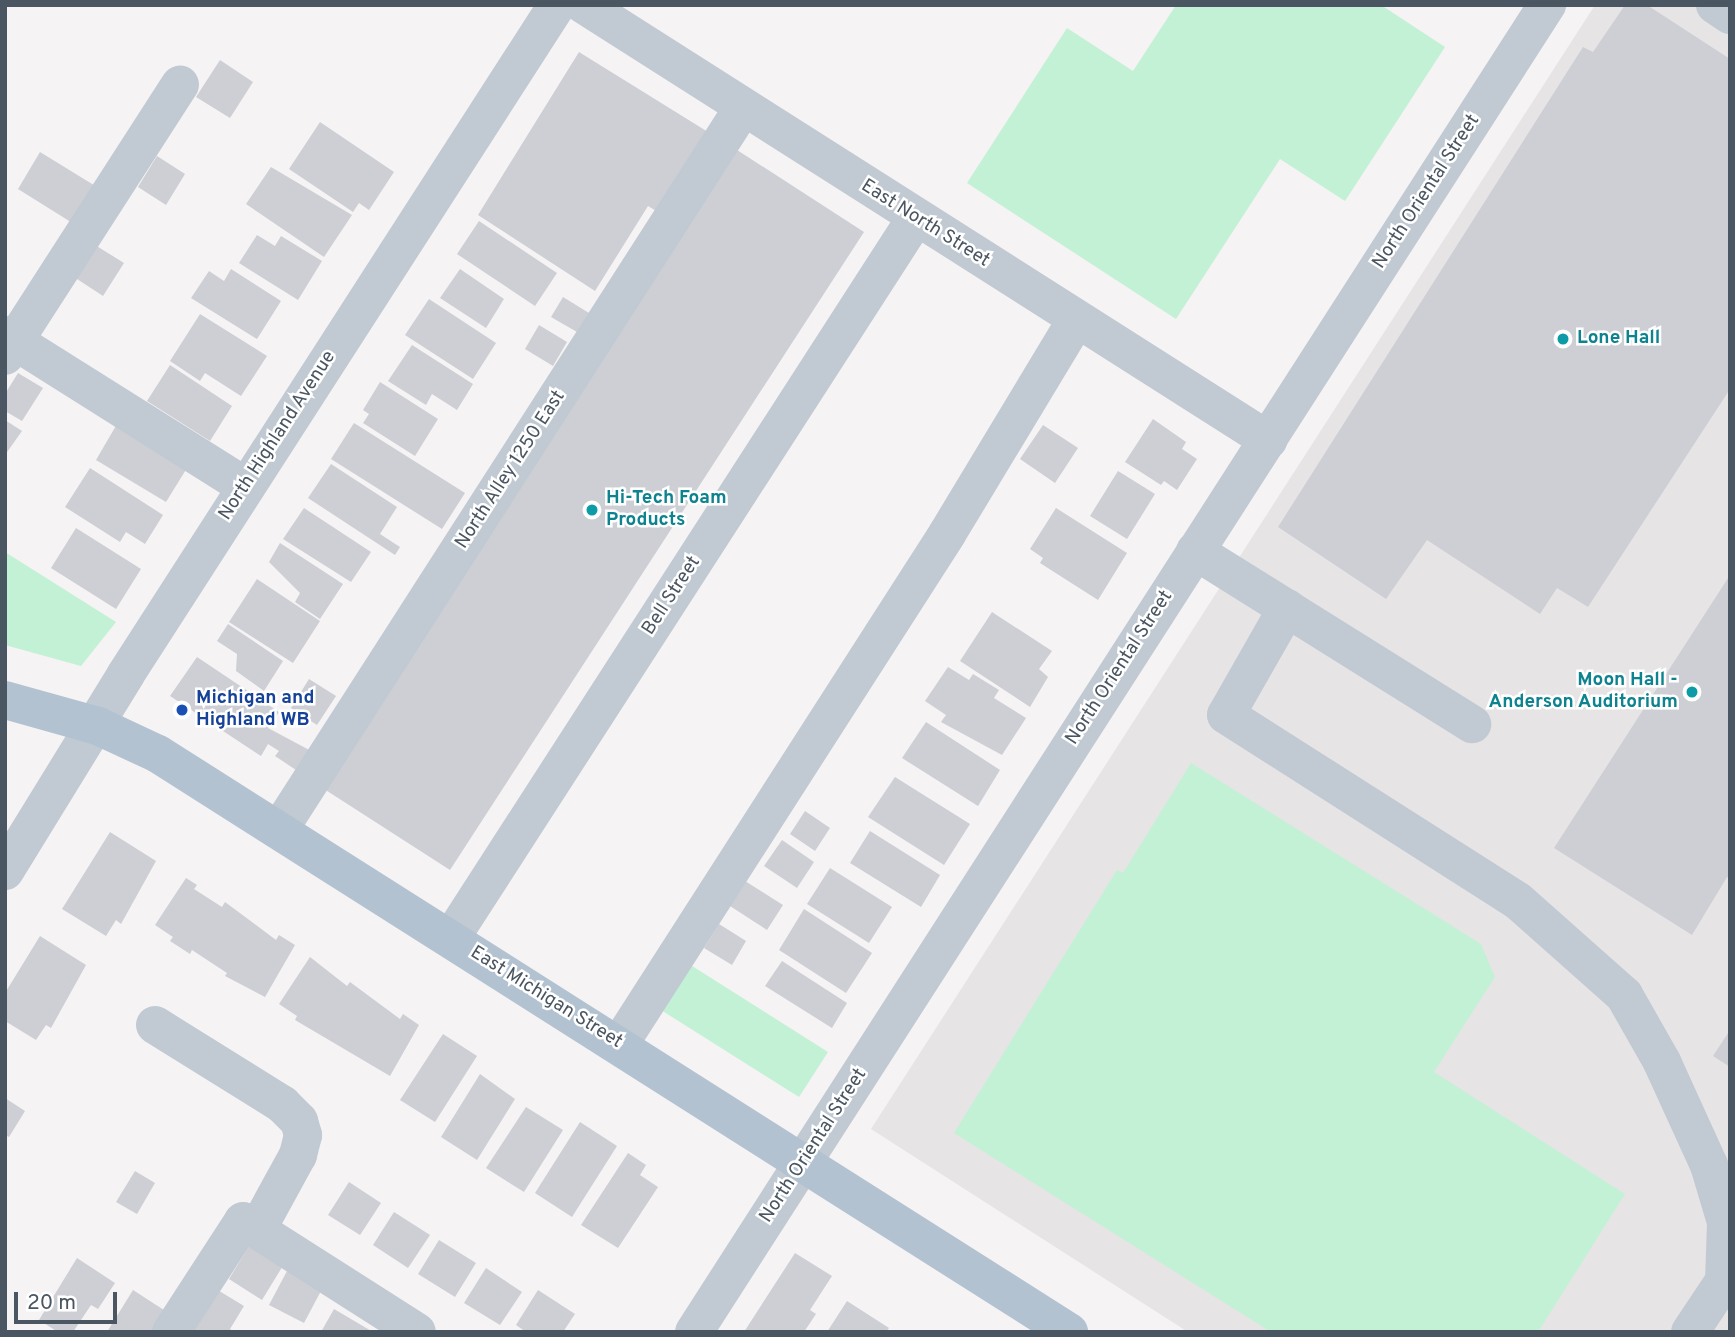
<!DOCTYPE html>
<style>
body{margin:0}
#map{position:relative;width:1735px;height:1337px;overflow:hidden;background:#f5f3f3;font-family:Overpass,sans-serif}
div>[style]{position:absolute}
.education>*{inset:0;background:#e6e4e5}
.green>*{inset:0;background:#c3f1d5}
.building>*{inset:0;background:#cdcfd5}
.minor>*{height:38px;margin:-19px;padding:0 19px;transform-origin:19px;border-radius:19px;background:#c1cad2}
.major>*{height:38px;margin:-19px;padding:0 19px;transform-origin:19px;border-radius:19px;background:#b3c2d1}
.dots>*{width:19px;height:19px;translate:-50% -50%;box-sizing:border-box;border:4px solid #fff;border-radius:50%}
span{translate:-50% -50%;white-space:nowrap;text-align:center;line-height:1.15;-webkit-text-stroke:5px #fff;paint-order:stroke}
.street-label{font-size:19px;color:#4a5661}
.culture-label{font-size:19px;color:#0d838f;font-weight:700}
.left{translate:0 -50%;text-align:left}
.right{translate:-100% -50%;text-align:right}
.transit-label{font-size:19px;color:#164399;font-weight:700}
.frame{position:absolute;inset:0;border:7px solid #4a5661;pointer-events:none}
.scale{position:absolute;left:14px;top:1292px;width:103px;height:32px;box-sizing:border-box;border:4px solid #4a5661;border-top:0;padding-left:9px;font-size:21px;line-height:24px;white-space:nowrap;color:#4a5661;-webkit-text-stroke:5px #fff;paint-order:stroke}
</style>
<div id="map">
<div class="education">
<i style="clip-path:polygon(1595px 5px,1730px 5px,1730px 1332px,1188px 1332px,871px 1129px)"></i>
</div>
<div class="green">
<i style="clip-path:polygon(1176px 5px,1381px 5px,1445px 47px,1345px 201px,1280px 159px,1176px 319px,967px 183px,1067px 28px,1133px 71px)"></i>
<i style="clip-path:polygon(5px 552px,116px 622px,81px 666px,5px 645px)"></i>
<i style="clip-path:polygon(1191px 763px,1481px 944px,1495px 977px,1434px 1072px,1625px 1194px,1538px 1332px,1271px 1332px,954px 1133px,1117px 870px,1123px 873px)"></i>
<i style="clip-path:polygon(689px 964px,828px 1052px,799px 1097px,661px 1010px)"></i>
</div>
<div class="building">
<i style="clip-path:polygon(1625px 5px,1647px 5px,1730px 59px,1730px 389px,1588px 607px,1557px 588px,1540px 614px,1427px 540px,1386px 599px,1278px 527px,1583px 47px,1593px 52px)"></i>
<i style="clip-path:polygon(579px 52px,708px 132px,658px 212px,648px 206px,595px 291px,478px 215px)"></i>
<i style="clip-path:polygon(220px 60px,253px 82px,230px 118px,196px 97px)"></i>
<i style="clip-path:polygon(320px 122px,394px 172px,369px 210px,359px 203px,353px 212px,289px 169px)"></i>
<i style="clip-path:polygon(734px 148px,864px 232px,450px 870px,321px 787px)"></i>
<i style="clip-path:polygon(40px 152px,97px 187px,74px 224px,18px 189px)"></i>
<i style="clip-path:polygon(157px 156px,185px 174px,166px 205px,138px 187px)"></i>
<i style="clip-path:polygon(271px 167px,352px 215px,324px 257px,246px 204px)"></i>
<i style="clip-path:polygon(479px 221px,557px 273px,535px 306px,457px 254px)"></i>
<i style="clip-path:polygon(257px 235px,275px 246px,281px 236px,322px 261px,298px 300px,239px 263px)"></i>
<i style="clip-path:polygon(95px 245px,124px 263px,103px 296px,74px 277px)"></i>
<i style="clip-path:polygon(231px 269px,281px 301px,257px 339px,191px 298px,209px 271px,224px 281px)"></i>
<i style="clip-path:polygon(460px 269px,504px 299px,486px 328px,440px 298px)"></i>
<i style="clip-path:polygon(563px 297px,589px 313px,577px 332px,551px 317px)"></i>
<i style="clip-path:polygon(429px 299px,496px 343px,473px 379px,405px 335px)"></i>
<i style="clip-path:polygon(200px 314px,267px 356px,241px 396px,205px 373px,200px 381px,170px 361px)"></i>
<i style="clip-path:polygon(539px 325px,567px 342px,553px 366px,525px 349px)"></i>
<i style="clip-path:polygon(412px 345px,473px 384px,457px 410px,432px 394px,426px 405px,388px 381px)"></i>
<i style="clip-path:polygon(170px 365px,232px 406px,210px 441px,147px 401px)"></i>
<i style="clip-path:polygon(18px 373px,43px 388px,22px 421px,5px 411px,5px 394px)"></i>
<i style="clip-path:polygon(380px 382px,438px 419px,415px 456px,363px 423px,369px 414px,363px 410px)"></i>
<i style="clip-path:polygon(1153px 419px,1186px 442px,1182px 449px,1197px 459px,1177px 490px,1164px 481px,1161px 485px,1125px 462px)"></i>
<i style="clip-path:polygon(5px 420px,22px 431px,5px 455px)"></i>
<i style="clip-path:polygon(354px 423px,465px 493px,442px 529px,331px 459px)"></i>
<i style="clip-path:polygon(117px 424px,187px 468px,166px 502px,96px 460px)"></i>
<i style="clip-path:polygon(1043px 425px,1078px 448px,1055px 483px,1020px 459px)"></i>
<i style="clip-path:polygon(331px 464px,397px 507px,380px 534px,400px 547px,395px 555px,308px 498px)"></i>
<i style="clip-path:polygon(90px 468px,163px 515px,145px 544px,126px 532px,120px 542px,65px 507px)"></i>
<i style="clip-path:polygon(1118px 471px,1155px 494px,1127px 539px,1090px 516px)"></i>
<i style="clip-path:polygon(304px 508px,371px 552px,351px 582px,283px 539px)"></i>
<i style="clip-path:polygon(1056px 508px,1127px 553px,1098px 600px,1040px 563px,1043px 558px,1030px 549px)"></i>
<i style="clip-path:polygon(76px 528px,141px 569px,116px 609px,51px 568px)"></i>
<i style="clip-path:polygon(280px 543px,343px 584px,320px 619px,295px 602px,300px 593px,269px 562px)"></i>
<i style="clip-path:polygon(1730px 575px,1730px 879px,1727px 877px,1692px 935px,1554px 848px)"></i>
<i style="clip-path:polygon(257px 579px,320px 621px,293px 663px,229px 622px)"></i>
<i style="clip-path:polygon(992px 612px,1052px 651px,1039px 669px,1048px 677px,1030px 707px,960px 661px)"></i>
<i style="clip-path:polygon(228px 624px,283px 661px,264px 691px,236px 671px,237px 654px,217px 641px)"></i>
<i style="clip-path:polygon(197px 657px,279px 712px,268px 728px,313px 752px,299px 772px,275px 756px,279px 751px,268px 744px,261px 756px,170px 696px)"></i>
<i style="clip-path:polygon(948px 667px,969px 680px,973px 674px,999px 690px,994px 698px,1026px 718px,1002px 755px,941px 722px,946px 715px,925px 701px)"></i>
<i style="clip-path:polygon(309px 679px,336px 696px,317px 725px,291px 708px)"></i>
<i style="clip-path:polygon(926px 722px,1000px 770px,978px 806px,902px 758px)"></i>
<i style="clip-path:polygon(895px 777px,970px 824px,944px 865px,868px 817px)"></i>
<i style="clip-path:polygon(805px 811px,830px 828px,815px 851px,790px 834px)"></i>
<i style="clip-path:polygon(870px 831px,940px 875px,921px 907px,850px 863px)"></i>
<i style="clip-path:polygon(110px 832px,156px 861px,121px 924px,116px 920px,106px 936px,62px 909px)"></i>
<i style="clip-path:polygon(782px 840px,814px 862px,797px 888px,764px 866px)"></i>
<i style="clip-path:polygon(830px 868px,892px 907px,869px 943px,807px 904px)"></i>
<i style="clip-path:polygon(186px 878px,197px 885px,194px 889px,222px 907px,225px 902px,276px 940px,279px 935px,295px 945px,265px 997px,225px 976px,227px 973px,192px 950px,190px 954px,170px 941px,173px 937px,155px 925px)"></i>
<i style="clip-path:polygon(745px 881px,783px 905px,767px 930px,730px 906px)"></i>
<i style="clip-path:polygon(804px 909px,872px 953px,846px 993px,779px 950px)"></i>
<i style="clip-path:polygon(719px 924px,746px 941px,732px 965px,704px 948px)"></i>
<i style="clip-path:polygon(40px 936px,86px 965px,51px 1028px,46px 1025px,36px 1040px,5px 1021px,5px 993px)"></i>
<i style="clip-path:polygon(310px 957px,347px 986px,350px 982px,400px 1019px,403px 1014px,419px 1025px,390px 1076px,295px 1020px,297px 1016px,279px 1004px)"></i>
<i style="clip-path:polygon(782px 961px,847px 1003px,832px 1028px,765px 986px)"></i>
<i style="clip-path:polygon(1730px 1030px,1730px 1067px,1713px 1056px)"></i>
<i style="clip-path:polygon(443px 1034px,477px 1056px,435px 1122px,400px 1100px)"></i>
<i style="clip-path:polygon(480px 1074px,515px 1099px,477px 1160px,441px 1137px)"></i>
<i style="clip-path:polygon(5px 1098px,25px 1111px,9px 1137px,5px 1135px)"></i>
<i style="clip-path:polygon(526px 1107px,563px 1130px,524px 1192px,486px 1168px)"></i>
<i style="clip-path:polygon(580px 1122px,617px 1146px,572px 1217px,535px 1193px)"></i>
<i style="clip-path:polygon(628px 1153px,646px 1165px,640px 1175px,658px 1187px,618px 1248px,581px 1225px)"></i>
<i style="clip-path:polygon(135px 1171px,155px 1183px,137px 1214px,116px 1202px)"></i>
<i style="clip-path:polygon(349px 1182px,381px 1203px,360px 1235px,328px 1215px)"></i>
<i style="clip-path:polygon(394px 1212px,430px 1235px,408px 1268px,373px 1245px)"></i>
<i style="clip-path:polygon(439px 1240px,476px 1263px,455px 1297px,418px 1274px)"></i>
<i style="clip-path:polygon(251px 1243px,284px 1264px,262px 1300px,229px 1279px)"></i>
<i style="clip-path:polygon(795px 1253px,832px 1276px,810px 1310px,816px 1314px,804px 1332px,744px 1332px)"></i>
<i style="clip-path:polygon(77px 1258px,115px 1283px,98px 1309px,91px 1305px,73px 1332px,58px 1332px,39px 1320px)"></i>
<i style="clip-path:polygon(486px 1268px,522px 1292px,500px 1325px,464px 1303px)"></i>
<i style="clip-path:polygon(287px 1271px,322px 1289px,304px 1323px,269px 1305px)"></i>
<i style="clip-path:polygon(216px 1289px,244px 1306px,230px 1329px,234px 1332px,191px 1332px)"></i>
<i style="clip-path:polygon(133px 1290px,167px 1312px,155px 1332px,107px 1332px)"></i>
<i style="clip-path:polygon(538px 1290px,575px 1314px,563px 1332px,526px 1332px,516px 1325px)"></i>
<i style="clip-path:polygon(847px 1301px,889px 1328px,886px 1332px,827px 1332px)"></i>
<i style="clip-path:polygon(334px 1309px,373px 1332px,321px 1332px)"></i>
</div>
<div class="minor">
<i style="left:584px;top:5px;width:811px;rotate:32.45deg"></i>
<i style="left:1715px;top:5px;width:18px;rotate:34deg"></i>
<i style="left:5px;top:335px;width:285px;rotate:32.2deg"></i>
<i style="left:5px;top:356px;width:323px;rotate:-57.2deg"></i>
<i style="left:1195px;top:551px;width:327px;rotate:32deg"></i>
<i style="left:1287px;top:608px;width:123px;rotate:119.7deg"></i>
<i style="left:1226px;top:715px;width:346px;rotate:32.5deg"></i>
<i style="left:1518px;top:901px;width:142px;rotate:41.6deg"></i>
<i style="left:1624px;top:995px;width:77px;rotate:60.4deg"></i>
<i style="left:1662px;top:1062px;width:113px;rotate:65.5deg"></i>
<i style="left:1709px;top:1165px;width:59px;rotate:73.4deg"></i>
<i style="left:1726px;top:1222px;width:59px;rotate:91.9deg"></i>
<i style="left:1724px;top:1281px;width:61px;rotate:123.7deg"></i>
<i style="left:279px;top:830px;width:857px;rotate:-57.29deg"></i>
<i style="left:5px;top:871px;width:231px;rotate:-58.4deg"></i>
<i style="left:126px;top:674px;width:796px;rotate:-57.21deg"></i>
<i style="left:451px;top:938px;width:856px;rotate:-57.16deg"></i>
<i style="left:155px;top:1025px;width:150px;rotate:31.9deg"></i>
<i style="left:282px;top:1104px;width:24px;rotate:45deg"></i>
<i style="left:299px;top:1121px;width:15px;rotate:74deg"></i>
<i style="left:303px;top:1135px;width:21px;rotate:104deg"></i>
<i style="left:298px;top:1155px;width:85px;rotate:118.7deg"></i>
<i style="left:619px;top:1045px;width:607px;rotate:-57.3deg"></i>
<i style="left:947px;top:534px;width:250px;rotate:-58.9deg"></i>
<i style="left:171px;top:1332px;width:132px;rotate:-57deg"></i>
<i style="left:243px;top:1221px;width:206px;rotate:32.5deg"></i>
<i style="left:694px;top:1332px;width:1578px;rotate:-57.27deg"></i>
</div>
<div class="major">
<i style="left:5px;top:700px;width:97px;rotate:15.6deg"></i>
<i style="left:98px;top:726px;width:66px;rotate:25deg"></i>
<i style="left:158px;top:754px;width:1079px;rotate:32.39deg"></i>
</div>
<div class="dots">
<i style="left:1563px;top:339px;background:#0f9aa8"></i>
<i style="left:592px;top:510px;background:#0f9aa8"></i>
<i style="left:1692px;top:692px;background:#0f9aa8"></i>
<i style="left:182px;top:710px;background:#1a4fb4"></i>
</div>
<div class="street-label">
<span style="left:1427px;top:192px;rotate:-57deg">North Oriental Street</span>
<span style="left:925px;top:224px;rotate:32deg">East North Street</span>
<span style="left:278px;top:436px;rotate:-57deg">North Highland Avenue</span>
<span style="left:511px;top:470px;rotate:-57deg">North Alley 1250 East</span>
<span style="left:672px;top:596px;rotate:-57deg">Bell Street</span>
<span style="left:1120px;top:668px;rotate:-57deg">North Oriental Street</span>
<span style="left:546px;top:998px;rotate:32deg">East Michigan Street</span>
<span style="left:814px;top:1146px;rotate:-57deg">North Oriental Street</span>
</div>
<div class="culture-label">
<span class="left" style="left:1577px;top:339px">Lone Hall</span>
<span class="left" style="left:606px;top:510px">Hi-Tech Foam<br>Products</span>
<span class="right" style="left:1678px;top:692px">Moon Hall -<br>Anderson Auditorium</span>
</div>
<div class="transit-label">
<span class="left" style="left:196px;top:710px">Michigan and<br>Highland WB</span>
</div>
<div class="frame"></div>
<div class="scale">20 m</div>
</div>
